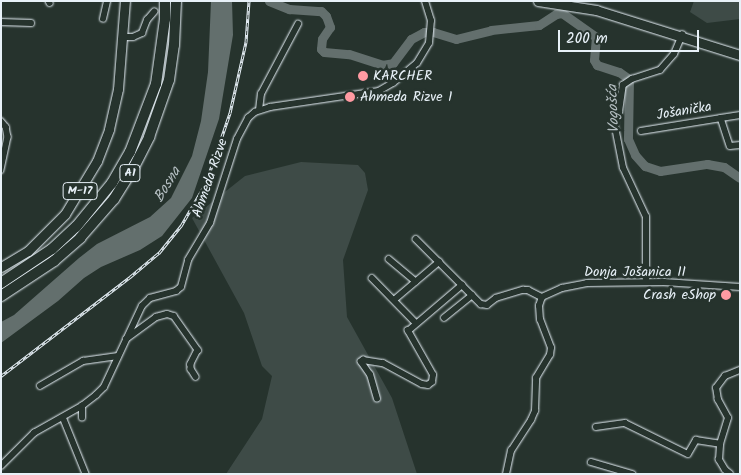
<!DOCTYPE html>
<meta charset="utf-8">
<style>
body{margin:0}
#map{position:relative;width:741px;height:475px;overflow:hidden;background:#26332d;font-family:Kalam,sans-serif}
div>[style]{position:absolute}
.green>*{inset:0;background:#3e4b47}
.water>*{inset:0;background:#636f6d}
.river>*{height:9px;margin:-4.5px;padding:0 4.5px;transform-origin:4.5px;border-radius:4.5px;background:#636f6d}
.roads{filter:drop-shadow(0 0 1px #e8f1f8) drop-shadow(0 0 1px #e8f1f8)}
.street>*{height:5.5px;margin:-2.75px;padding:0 2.75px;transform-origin:2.75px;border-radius:2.75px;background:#26332d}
.primary>*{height:9px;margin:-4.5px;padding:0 4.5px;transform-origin:4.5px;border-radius:4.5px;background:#26332d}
.highway>*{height:10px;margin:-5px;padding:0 5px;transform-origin:5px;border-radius:5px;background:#26332d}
.rail>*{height:3px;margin-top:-1.5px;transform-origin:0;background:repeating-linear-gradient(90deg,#26332d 0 4px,#e8f1f8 0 8px);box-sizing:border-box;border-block:1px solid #e8f1f8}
.dots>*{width:14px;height:14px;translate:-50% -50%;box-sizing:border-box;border:2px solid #26332d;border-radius:50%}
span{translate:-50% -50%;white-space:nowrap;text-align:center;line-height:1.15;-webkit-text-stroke:5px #26332d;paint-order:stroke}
.shield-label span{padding:1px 4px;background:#26332d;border:1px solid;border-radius:4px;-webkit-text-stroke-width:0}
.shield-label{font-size:12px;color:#e8f1f8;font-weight:700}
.poi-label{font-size:14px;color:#e8f1f8}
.left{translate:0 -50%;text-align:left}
.right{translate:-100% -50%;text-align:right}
.street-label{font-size:14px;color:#e8f1f8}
.water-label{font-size:15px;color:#b3bdc0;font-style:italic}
.frame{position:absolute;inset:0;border:2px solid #e8f1f8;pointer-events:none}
.scale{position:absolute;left:558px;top:30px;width:141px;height:22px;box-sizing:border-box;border:2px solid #e8f1f8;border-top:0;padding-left:6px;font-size:15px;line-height:18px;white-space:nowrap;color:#e8f1f8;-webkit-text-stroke:4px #26332d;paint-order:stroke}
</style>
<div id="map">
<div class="green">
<i style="clip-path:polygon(694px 1px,740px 1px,740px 19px,707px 23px,690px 12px)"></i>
<i style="clip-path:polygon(301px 162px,358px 165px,365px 173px,368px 190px,343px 260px,347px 317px,392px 398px,417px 474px,226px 474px,262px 419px,272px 376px,262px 366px,244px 313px,192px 218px,245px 176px)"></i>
</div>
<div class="water">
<i style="clip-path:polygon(211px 1px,232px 1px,233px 35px,219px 119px,192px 198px,162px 236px,140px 250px,101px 267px,84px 278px,58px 301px,1px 343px,1px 322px,14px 315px,79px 258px,97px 244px,150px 217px,171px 198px,192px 156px,201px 121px,208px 72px)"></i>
</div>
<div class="river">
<i style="left:269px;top:1px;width:22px;rotate:22deg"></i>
<i style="left:289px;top:9px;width:32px;rotate:4deg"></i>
<i style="left:321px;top:11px;width:7px;rotate:45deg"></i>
<i style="left:326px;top:16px;width:12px;rotate:70deg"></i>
<i style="left:330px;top:27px;width:14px;rotate:124deg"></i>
<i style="left:322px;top:39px;width:10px;rotate:96deg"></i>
<i style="left:321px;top:49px;width:4px;rotate:45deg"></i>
<i style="left:324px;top:52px;width:25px;rotate:5deg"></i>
<i style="left:349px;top:54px;width:35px;rotate:18deg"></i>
<i style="left:382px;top:65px;width:11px;rotate:-10deg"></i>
<i style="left:393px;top:63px;width:30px;rotate:-53deg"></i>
<i style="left:411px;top:39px;width:15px;rotate:-28deg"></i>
<i style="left:424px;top:32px;width:9px"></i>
<i style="left:433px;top:32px;width:24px;rotate:17deg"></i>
<i style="left:456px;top:39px;width:36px;rotate:-14deg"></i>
<i style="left:491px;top:30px;width:48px;rotate:-5.9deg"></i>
<i style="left:539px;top:25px;width:20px;rotate:-33deg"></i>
<i style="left:556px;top:14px;width:6px;rotate:-9deg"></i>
<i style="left:562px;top:13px;width:42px;rotate:35.2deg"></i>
<i style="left:596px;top:37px;width:23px;rotate:95deg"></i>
<i style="left:594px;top:60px;width:6px;rotate:59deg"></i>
<i style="left:597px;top:65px;width:23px;rotate:18deg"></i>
<i style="left:619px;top:72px;width:12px;rotate:35deg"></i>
<i style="left:629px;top:79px;width:60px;rotate:91deg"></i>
<i style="left:628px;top:139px;width:17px;rotate:66deg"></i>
<i style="left:635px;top:155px;width:15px;rotate:48deg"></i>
<i style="left:645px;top:166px;width:16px;rotate:18deg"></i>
<i style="left:660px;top:171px;width:48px;rotate:-8.5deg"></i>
<i style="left:707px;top:164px;width:17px;rotate:10deg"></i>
<i style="left:724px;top:167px;width:19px;rotate:35deg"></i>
</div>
<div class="roads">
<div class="street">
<i style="left:49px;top:1px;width:2px;rotate:63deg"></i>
<i style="left:103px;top:19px;width:18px;rotate:-77deg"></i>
<i style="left:1px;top:22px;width:30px;rotate:2deg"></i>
<i style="left:123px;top:37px;width:10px"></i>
<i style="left:133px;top:37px;width:10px;rotate:-24deg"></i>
<i style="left:142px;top:33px;width:14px;rotate:-69deg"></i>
<i style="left:147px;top:20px;width:11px;rotate:-49deg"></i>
<i style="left:259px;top:110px;width:16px;rotate:-83deg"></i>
<i style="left:261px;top:94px;width:79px;rotate:-62.1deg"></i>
<i style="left:721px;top:118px;width:19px;rotate:-9deg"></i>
<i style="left:1px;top:121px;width:8px;rotate:50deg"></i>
<i style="left:6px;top:127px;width:10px;rotate:79deg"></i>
<i style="left:8px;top:137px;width:34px;rotate:102deg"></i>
<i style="left:641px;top:131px;width:81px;rotate:-9.2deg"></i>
<i style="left:721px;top:118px;width:29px;rotate:72deg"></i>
<i style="left:730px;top:146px;width:10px;rotate:-6deg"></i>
<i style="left:416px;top:239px;width:92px;rotate:45deg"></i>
<i style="left:481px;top:304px;width:6px;rotate:9deg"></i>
<i style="left:487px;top:305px;width:11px;rotate:-38deg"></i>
<i style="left:496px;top:298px;width:28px;rotate:-17deg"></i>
<i style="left:523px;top:290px;width:5px"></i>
<i style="left:528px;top:290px;width:16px;rotate:27deg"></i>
<i style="left:389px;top:259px;width:35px;rotate:40deg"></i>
<i style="left:372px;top:278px;width:63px;rotate:45.6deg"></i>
<i style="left:646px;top:282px;width:65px;rotate:-90deg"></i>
<i style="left:646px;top:217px;width:54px;rotate:-115.1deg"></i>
<i style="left:623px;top:168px;width:47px;rotate:-101.1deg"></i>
<i style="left:614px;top:122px;width:11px;rotate:-63deg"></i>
<i style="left:619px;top:112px;width:27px;rotate:-82deg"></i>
<i style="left:623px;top:85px;width:11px;rotate:-34deg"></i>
<i style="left:632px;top:79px;width:29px;rotate:-18deg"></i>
<i style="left:660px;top:70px;width:21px;rotate:-49deg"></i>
<i style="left:674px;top:54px;width:21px;rotate:-67deg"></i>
<i style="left:394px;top:300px;width:59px;rotate:-40.2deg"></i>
<i style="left:444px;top:318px;width:36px;rotate:-39deg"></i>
<i style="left:126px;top:339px;width:37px;rotate:-36deg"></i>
<i style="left:156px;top:317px;width:11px;rotate:-15deg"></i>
<i style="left:167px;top:314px;width:7px;rotate:16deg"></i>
<i style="left:174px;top:316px;width:42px;rotate:54.8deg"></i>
<i style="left:198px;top:350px;width:16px;rotate:117deg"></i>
<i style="left:191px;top:364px;width:5px;rotate:90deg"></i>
<i style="left:191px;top:369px;width:9px;rotate:58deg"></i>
<i style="left:40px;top:386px;width:50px;rotate:-30.2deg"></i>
<i style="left:83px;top:361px;width:35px;rotate:-8deg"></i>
<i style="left:377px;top:399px;width:25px;rotate:-106deg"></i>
<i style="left:370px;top:375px;width:16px;rotate:-125deg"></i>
<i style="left:361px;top:362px;width:3px;rotate:-45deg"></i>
<i style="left:363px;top:360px;width:20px;rotate:9deg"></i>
<i style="left:383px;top:363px;width:44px;rotate:28.3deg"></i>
<i style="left:422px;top:384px;width:6px;rotate:9deg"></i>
<i style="left:428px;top:385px;width:5px;rotate:-37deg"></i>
<i style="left:432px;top:382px;width:7px;rotate:-82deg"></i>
<i style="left:433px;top:375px;width:51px;rotate:-119.6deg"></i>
<i style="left:408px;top:331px;width:71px;rotate:-40.4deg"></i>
<i style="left:63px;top:417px;width:61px;rotate:68deg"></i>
<i style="left:82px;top:418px;width:12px;rotate:-90deg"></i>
<i style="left:596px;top:427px;width:29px;rotate:-8deg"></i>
<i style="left:625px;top:423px;width:70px;rotate:26.2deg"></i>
<i style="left:688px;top:454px;width:16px;rotate:-60deg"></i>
<i style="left:696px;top:440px;width:24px;rotate:9deg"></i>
<i style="left:591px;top:462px;width:43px;rotate:16.3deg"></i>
<i style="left:1px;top:466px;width:47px;rotate:-45deg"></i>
<i style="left:34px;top:433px;width:55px;rotate:-29.4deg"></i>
<i style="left:82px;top:406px;width:18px;rotate:-38deg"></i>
<i style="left:96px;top:395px;width:11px;rotate:-45deg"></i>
<i style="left:104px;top:387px;width:89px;rotate:-64.9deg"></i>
<i style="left:142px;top:306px;width:11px;rotate:-45deg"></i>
<i style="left:150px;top:298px;width:27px;rotate:-15deg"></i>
<i style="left:176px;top:291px;width:6px;rotate:-39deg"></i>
<i style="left:181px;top:287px;width:28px;rotate:-75deg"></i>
<i style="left:188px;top:260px;width:43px;rotate:-59.3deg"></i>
<i style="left:210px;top:223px;width:88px;rotate:-72.2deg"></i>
<i style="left:237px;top:139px;width:24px;rotate:-62deg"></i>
<i style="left:248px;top:118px;width:9px;rotate:-41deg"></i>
<i style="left:255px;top:112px;width:16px;rotate:-18deg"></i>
<i style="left:270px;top:107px;width:110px;rotate:-8.4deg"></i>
<i style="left:379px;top:91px;width:16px;rotate:-30deg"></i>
<i style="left:393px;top:83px;width:31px;rotate:-40deg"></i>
<i style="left:417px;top:63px;width:23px;rotate:-59deg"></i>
<i style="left:429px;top:43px;width:22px;rotate:-85deg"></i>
<i style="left:431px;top:21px;width:21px;rotate:-107deg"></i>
<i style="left:506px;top:474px;width:24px;rotate:-78deg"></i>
<i style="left:511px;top:451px;width:37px;rotate:-57deg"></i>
<i style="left:531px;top:420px;width:10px;rotate:-66deg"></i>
<i style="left:535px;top:411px;width:33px;rotate:-88deg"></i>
<i style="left:536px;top:378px;width:27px;rotate:-59deg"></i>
<i style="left:550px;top:355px;width:7px;rotate:-82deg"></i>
<i style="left:551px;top:348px;width:30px;rotate:-111deg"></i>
<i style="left:540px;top:320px;width:14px;rotate:-94deg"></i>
<i style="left:539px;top:306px;width:9px;rotate:-72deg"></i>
<i style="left:542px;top:297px;width:22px;rotate:-24deg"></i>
<i style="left:562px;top:288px;width:25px;rotate:-11deg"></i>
<i style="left:587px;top:283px;width:77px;rotate:-0.7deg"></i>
<i style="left:664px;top:282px;width:76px;rotate:3.8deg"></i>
<i style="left:730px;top:474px;width:6px;rotate:-141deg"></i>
<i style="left:725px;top:470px;width:12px;rotate:-121deg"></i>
<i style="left:719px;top:460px;width:16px;rotate:-86deg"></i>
<i style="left:720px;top:444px;width:27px;rotate:-73deg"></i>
<i style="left:728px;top:418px;width:21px;rotate:-119deg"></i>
<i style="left:718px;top:400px;width:12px;rotate:-99deg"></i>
<i style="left:716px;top:388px;width:15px;rotate:-53deg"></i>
<i style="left:725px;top:376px;width:16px;rotate:-22deg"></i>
</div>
<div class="primary">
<i style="left:538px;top:1px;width:59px;rotate:8.8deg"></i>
<i style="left:596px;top:10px;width:151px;rotate:17.4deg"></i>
<i style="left:1px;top:267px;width:31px;rotate:-31deg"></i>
<i style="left:28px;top:251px;width:52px;rotate:-45deg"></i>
<i style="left:65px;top:214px;width:62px;rotate:-58.9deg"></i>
<i style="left:97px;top:161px;width:34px;rotate:-69deg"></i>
<i style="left:109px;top:129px;width:41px;rotate:-77.3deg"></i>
<i style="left:118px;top:89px;width:88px;rotate:-85.5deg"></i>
</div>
<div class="highway">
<i style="left:1px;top:283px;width:61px;rotate:-33.7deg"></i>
<i style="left:52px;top:249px;width:33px;rotate:-43deg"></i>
<i style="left:76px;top:227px;width:57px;rotate:-50.7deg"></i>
<i style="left:112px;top:183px;width:36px;rotate:-60deg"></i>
<i style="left:130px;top:152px;width:73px;rotate:-69.1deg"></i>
<i style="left:156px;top:84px;width:66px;rotate:-82.1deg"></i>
<i style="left:165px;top:19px;width:18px;rotate:-90deg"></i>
<i style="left:1px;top:296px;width:64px;rotate:-33.4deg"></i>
<i style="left:54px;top:261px;width:35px;rotate:-41deg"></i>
<i style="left:80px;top:238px;width:52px;rotate:-48.9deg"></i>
<i style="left:114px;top:199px;width:38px;rotate:-58deg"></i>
<i style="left:134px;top:167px;width:34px;rotate:-63deg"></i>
<i style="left:149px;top:137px;width:60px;rotate:-70.7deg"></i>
<i style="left:169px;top:80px;width:35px;rotate:-82deg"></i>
<i style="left:174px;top:45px;width:44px;rotate:-87.4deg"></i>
</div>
</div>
<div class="rail">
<i style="left:1px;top:376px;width:163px;rotate:-37.5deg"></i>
<i style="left:130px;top:277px;width:38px;rotate:-40deg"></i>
<i style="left:159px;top:253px;width:35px;rotate:-51deg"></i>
<i style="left:181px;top:226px;width:50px;rotate:-59.8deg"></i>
<i style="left:206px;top:183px;width:74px;rotate:-71.1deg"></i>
<i style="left:230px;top:113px;width:73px;rotate:-77.3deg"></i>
<i style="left:246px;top:42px;width:41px;rotate:-85.8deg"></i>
</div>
<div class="dots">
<i style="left:363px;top:76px;background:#ff9aa2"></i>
<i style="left:350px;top:97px;background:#ff9aa2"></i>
<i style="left:726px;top:295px;background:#ff9aa2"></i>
</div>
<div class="shield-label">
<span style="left:130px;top:173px">A1</span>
<span style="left:80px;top:191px">M-17</span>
</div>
<div class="poi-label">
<span class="left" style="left:373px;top:76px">KARCHER</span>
<span class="left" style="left:360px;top:97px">Ahmeda Rizve 1</span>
<span class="right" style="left:716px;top:295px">Crash eShop</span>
</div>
<div class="street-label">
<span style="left:684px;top:111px;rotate:-9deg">Jošanička</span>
<span style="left:210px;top:178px;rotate:-71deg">Ahmeda Rizve</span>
<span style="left:635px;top:272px">Donja Jošanica II</span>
</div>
<div class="water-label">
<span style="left:614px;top:109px;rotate:-92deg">Vogošća</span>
<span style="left:168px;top:185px;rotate:-59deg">Bosna</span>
</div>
<div class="frame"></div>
<div class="scale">200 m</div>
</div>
